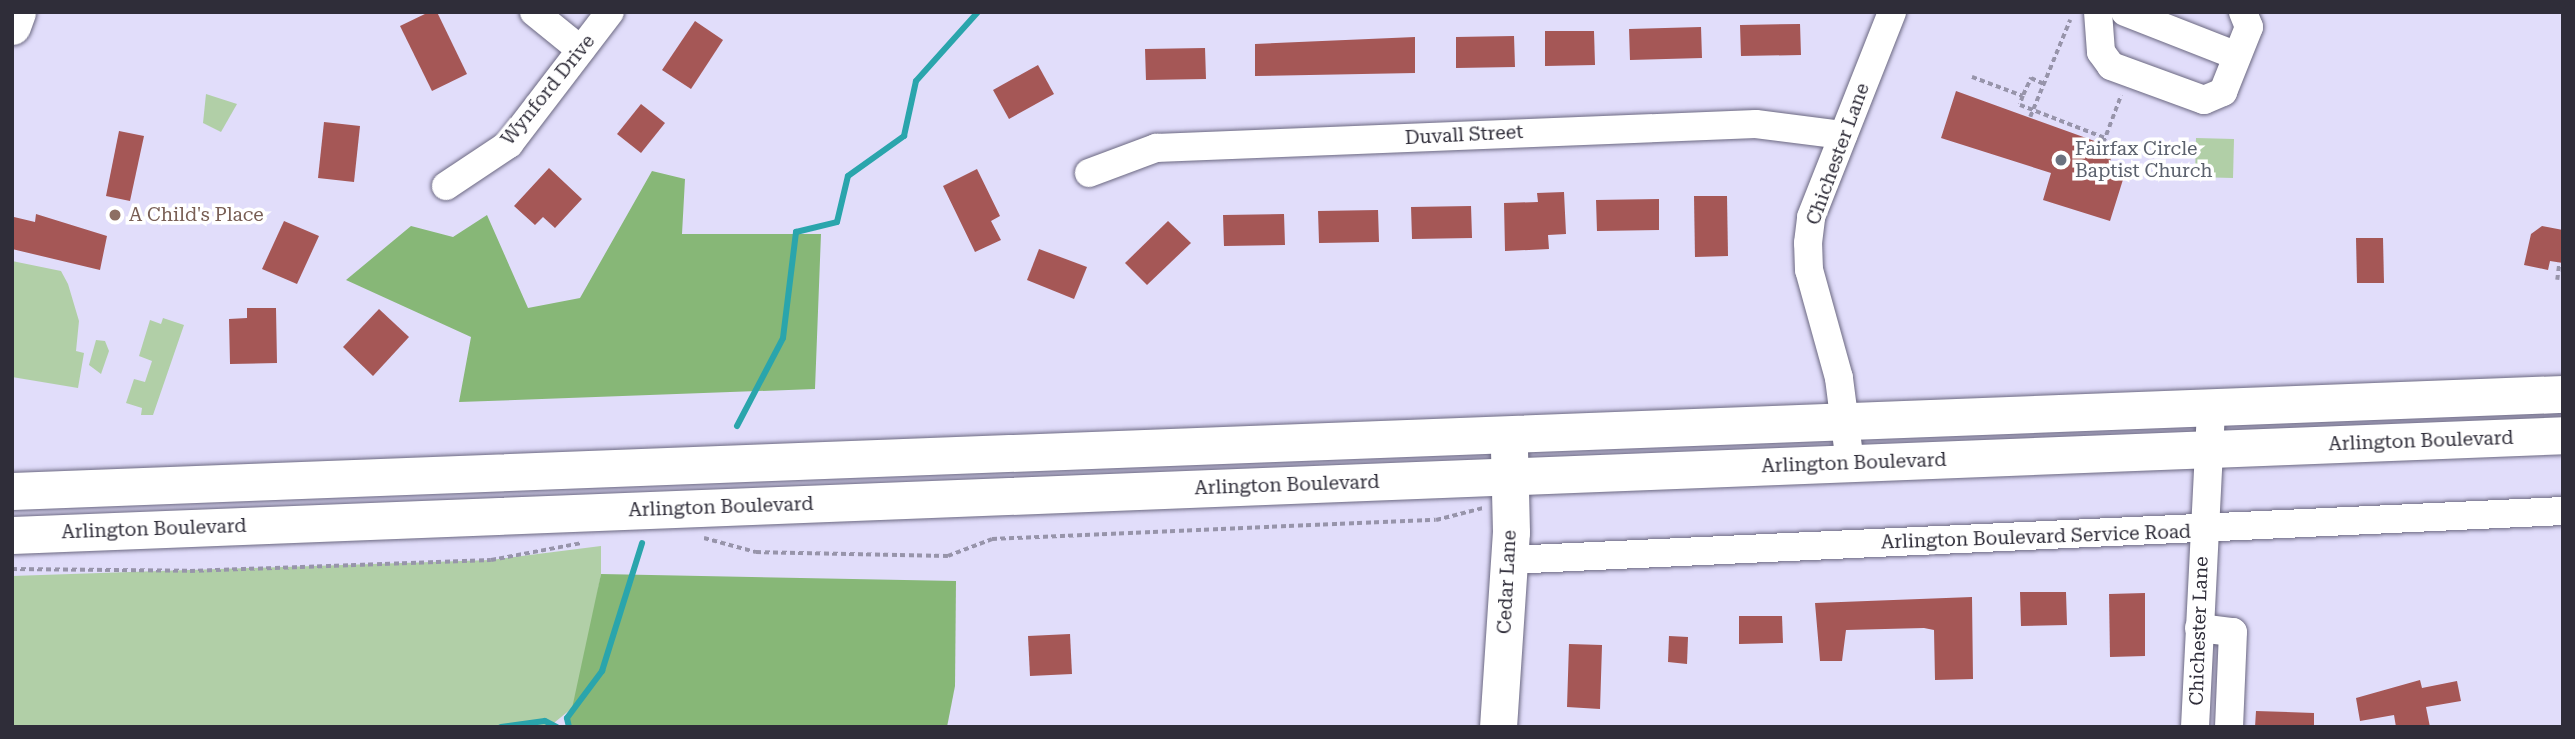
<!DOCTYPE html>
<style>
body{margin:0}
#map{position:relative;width:2575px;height:739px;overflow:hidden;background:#e1ddfa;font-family:"Roboto Serif",serif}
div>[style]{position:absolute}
.green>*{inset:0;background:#b1cfa7}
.forest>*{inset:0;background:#87b777}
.stream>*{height:6px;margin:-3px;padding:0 3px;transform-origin:3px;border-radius:3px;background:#2aa5ac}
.building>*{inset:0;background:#a55756}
.path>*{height:3.5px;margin-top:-1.75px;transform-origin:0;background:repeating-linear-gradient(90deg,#9794aa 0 5px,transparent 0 8.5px)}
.roads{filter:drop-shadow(0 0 2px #6b6881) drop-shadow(0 0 2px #6b6881)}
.minor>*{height:28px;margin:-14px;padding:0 14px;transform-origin:14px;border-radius:14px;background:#fff}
.major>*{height:37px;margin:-18.5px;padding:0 18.5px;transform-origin:18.5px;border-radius:18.5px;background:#fff}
.dots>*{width:19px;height:19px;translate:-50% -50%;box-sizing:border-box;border:4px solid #fff;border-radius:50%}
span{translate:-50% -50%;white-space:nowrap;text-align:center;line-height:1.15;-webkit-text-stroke:7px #fff;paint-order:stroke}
.street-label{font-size:19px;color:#2f2d39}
.worship-label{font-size:19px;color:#5b616d}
.left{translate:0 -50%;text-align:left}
.education-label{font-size:19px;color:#785e54}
.frame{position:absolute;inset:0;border:14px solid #2f2d39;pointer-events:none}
</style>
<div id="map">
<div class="green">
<i style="clip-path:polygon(206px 94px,237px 104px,221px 132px,203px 123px)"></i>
<i style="clip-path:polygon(2196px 138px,2234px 139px,2233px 178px,2195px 177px)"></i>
<i style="clip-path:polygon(12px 261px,61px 271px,68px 284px,79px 321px,76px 351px,84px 353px,78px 388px,12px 377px)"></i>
<i style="clip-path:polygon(163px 318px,184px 325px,153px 415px,141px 415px,142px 408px,126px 403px,134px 379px,145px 382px,152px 361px,139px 356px,150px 320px,161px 324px)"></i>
<i style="clip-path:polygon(96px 340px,105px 341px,109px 351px,101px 374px,89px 365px)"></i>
<i style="clip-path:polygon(601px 546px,601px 574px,577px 704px,549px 727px,12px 727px,12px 576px,491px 560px)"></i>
</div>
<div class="forest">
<i style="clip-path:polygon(652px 171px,685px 179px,682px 234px,821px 234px,815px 389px,459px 402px,471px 337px,346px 280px,411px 226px,453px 237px,487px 215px,528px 308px,580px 298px)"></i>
<i style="clip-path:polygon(601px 574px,956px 581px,955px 686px,947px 727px,568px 727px)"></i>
</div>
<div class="stream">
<i style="left:737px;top:426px;width:99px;rotate:-62.4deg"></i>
<i style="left:783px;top:338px;width:107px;rotate:-83deg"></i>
<i style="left:796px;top:232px;width:42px;rotate:-13.7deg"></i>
<i style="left:837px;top:222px;width:47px;rotate:-76.6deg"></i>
<i style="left:848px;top:176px;width:69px;rotate:-35.5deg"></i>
<i style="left:904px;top:136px;width:56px;rotate:-77.7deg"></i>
<i style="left:916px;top:81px;width:93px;rotate:-48.1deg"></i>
<i style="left:501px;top:727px;width:44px;rotate:-7.8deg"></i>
<i style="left:545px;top:721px;width:13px;rotate:27deg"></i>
<i style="left:569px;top:727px;width:9px;rotate:-103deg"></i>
<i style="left:567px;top:718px;width:59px;rotate:-53.3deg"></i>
<i style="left:602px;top:671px;width:134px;rotate:-72.6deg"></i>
</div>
<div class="building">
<i style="clip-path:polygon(429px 12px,437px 12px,467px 74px,432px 91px,400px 26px)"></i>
<i style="clip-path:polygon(695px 21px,723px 40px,691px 89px,662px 70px)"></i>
<i style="clip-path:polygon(1800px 24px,1801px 55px,1741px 56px,1740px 25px)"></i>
<i style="clip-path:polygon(1701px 27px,1702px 58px,1630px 60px,1629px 29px)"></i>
<i style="clip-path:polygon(1545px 31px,1594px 31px,1595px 65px,1545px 66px)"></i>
<i style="clip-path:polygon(1514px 36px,1515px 67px,1456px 68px,1456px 37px)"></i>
<i style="clip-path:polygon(1415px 37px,1415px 73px,1255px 76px,1255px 44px)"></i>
<i style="clip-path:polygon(1205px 48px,1206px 79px,1146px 80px,1145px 49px)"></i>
<i style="clip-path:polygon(1038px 65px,1054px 94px,1009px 119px,993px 90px)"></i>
<i style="clip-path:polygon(1956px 91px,2114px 148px,2109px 165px,2126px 170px,2110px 221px,2043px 200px,2051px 173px,1941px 138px)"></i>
<i style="clip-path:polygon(641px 104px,665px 123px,641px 153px,617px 134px)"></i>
<i style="clip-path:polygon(324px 122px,360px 126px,354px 182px,318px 178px)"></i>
<i style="clip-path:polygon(119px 131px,144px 136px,130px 201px,106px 196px)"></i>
<i style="clip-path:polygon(549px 168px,582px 199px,555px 228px,543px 217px,535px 225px,514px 206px)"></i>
<i style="clip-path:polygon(977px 169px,1000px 216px,991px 221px,1001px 240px,975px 252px,943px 186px)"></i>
<i style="clip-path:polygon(1564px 192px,1566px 234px,1548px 235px,1549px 249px,1505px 251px,1504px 203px,1538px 202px,1537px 193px)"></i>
<i style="clip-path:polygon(1694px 196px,1727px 196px,1728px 256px,1695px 257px)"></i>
<i style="clip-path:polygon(1659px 199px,1659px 230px,1597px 231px,1596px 200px)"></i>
<i style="clip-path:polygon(1471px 206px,1472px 238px,1412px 239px,1411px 207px)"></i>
<i style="clip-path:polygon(1378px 210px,1379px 242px,1319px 243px,1318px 211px)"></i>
<i style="clip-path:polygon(36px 214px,107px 236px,100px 270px,12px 249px,14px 217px,35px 222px)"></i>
<i style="clip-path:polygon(1284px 214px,1285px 245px,1224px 246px,1223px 215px)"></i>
<i style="clip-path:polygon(284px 221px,319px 236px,297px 284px,262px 269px)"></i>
<i style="clip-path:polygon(1168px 221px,1191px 243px,1147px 285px,1125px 263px)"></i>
<i style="clip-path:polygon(2542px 226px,2563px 230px,2563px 263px,2550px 261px,2548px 270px,2524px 265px,2531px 234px)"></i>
<i style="clip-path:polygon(2356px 238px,2383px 238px,2384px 283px,2357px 283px)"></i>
<i style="clip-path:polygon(1039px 249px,1087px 267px,1074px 299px,1027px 280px)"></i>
<i style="clip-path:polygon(247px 308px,276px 308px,277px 363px,230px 364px,229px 319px,247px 318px)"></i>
<i style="clip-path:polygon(379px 309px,409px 337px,373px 376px,343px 347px)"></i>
<i style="clip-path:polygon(2020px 592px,2066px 592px,2067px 625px,2021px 626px)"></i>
<i style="clip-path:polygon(2145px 593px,2145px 656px,2110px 657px,2109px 594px)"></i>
<i style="clip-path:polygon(1972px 597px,1973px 679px,1935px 680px,1934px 630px,1924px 628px,1846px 630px,1842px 661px,1820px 661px,1815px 603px)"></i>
<i style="clip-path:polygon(1739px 616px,1782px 616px,1783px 643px,1739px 644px)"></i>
<i style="clip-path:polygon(1070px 634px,1072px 674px,1030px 676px,1028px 636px)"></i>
<i style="clip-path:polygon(1669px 636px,1688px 637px,1687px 664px,1668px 662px)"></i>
<i style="clip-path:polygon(1569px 644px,1602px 645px,1600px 709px,1567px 707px)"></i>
<i style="clip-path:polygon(2420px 680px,2422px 688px,2457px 681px,2461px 701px,2426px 707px,2430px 727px,2396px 727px,2394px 715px,2360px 721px,2356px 698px)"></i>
<i style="clip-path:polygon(2256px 711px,2314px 713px,2314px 727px,2255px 727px)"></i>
</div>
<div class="path">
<i style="left:1972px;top:77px;width:54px;rotate:20.4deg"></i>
<i style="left:2023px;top:96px;width:9px;rotate:108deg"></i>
<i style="left:2020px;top:105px;width:91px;rotate:21.2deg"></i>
<i style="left:2023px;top:95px;width:19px;rotate:-65deg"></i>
<i style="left:2031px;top:78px;width:14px;rotate:25deg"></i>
<i style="left:2030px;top:117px;width:105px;rotate:-67.6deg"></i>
<i style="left:2103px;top:143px;width:51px;rotate:-69.4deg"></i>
<i style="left:2557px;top:280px;width:17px;rotate:-83deg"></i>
<i style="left:704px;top:538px;width:54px;rotate:15.1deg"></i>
<i style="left:756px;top:552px;width:192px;rotate:1.2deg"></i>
<i style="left:948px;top:556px;width:47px;rotate:-21.1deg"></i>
<i style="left:992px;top:539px;width:444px;rotate:-2.5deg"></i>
<i style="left:1436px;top:520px;width:49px;rotate:-14.3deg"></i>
<i style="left:12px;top:569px;width:178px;rotate:0.6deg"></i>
<i style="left:190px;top:571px;width:301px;rotate:-2.1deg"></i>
<i style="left:491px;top:560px;width:93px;rotate:-10.6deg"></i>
</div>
<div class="roads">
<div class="minor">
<i style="left:534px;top:12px;width:60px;rotate:39deg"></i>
<i style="left:2098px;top:12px;width:40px;rotate:85.7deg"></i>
<i style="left:2101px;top:52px;width:17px;rotate:54deg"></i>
<i style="left:2111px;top:66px;width:99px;rotate:20.1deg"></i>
<i style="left:2204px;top:100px;width:21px;rotate:-23deg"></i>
<i style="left:2223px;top:92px;width:70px;rotate:-68.2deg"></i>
<i style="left:2249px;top:27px;width:16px;rotate:-112deg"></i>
<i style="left:2125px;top:12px;width:120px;rotate:21.4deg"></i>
<i style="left:1089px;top:173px;width:72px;rotate:-20.5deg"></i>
<i style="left:1156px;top:148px;width:600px;rotate:-2.29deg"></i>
<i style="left:1756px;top:124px;width:88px;rotate:7.2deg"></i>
<i style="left:446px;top:186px;width:76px;rotate:-33.7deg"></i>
<i style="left:509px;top:144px;width:166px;rotate:-52.6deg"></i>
<i style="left:1850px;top:463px;width:86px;rotate:-97.4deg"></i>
<i style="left:1839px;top:378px;width:112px;rotate:-105.5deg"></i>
<i style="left:1809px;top:270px;width:27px;rotate:-92deg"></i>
<i style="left:1808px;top:243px;width:26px;rotate:-83deg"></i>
<i style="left:1811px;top:217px;width:220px;rotate:-68.4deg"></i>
<i style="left:1509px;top:560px;width:1055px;rotate:-2.66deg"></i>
<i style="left:2199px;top:628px;width:34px;rotate:7deg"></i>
<i style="left:2233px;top:632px;width:95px;rotate:92.4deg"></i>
<i style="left:2195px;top:727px;width:318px;rotate:-87.1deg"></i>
</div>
<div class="major">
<i style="left:12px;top:26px;width:15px;rotate:-70deg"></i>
<i style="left:12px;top:491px;width:2553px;rotate:-2.18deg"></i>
<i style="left:12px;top:535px;width:2553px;rotate:-2.24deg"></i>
<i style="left:1498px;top:727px;width:195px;rotate:-86.2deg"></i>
<i style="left:1511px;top:532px;width:80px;rotate:-91.4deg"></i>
</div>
</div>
<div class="dots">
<i style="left:2061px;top:160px;background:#6b7280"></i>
<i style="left:115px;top:215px;background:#8d6e63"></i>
</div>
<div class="street-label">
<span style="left:548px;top:90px;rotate:-51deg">Wynford Drive</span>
<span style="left:1464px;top:135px;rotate:-3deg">Duvall Street</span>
<span style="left:1838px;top:154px;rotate:-70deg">Chichester Lane</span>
<span style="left:2421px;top:441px;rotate:-2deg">Arlington Boulevard</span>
<span style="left:1854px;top:463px;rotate:-2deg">Arlington Boulevard</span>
<span style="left:1287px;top:485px;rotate:-2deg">Arlington Boulevard</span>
<span style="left:721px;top:507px;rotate:-2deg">Arlington Boulevard</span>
<span style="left:154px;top:529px;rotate:-2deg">Arlington Boulevard</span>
<span style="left:2036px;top:537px;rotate:-2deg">Arlington Boulevard Service Road</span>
<span style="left:1507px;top:582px;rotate:-87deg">Cedar Lane</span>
<span style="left:2199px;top:631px;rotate:-88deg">Chichester Lane</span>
</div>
<div class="worship-label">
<span class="left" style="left:2075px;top:160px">Fairfax Circle<br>Baptist Church</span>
</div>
<div class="education-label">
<span class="left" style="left:129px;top:215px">A Child's Place</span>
</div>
<div class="frame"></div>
</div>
